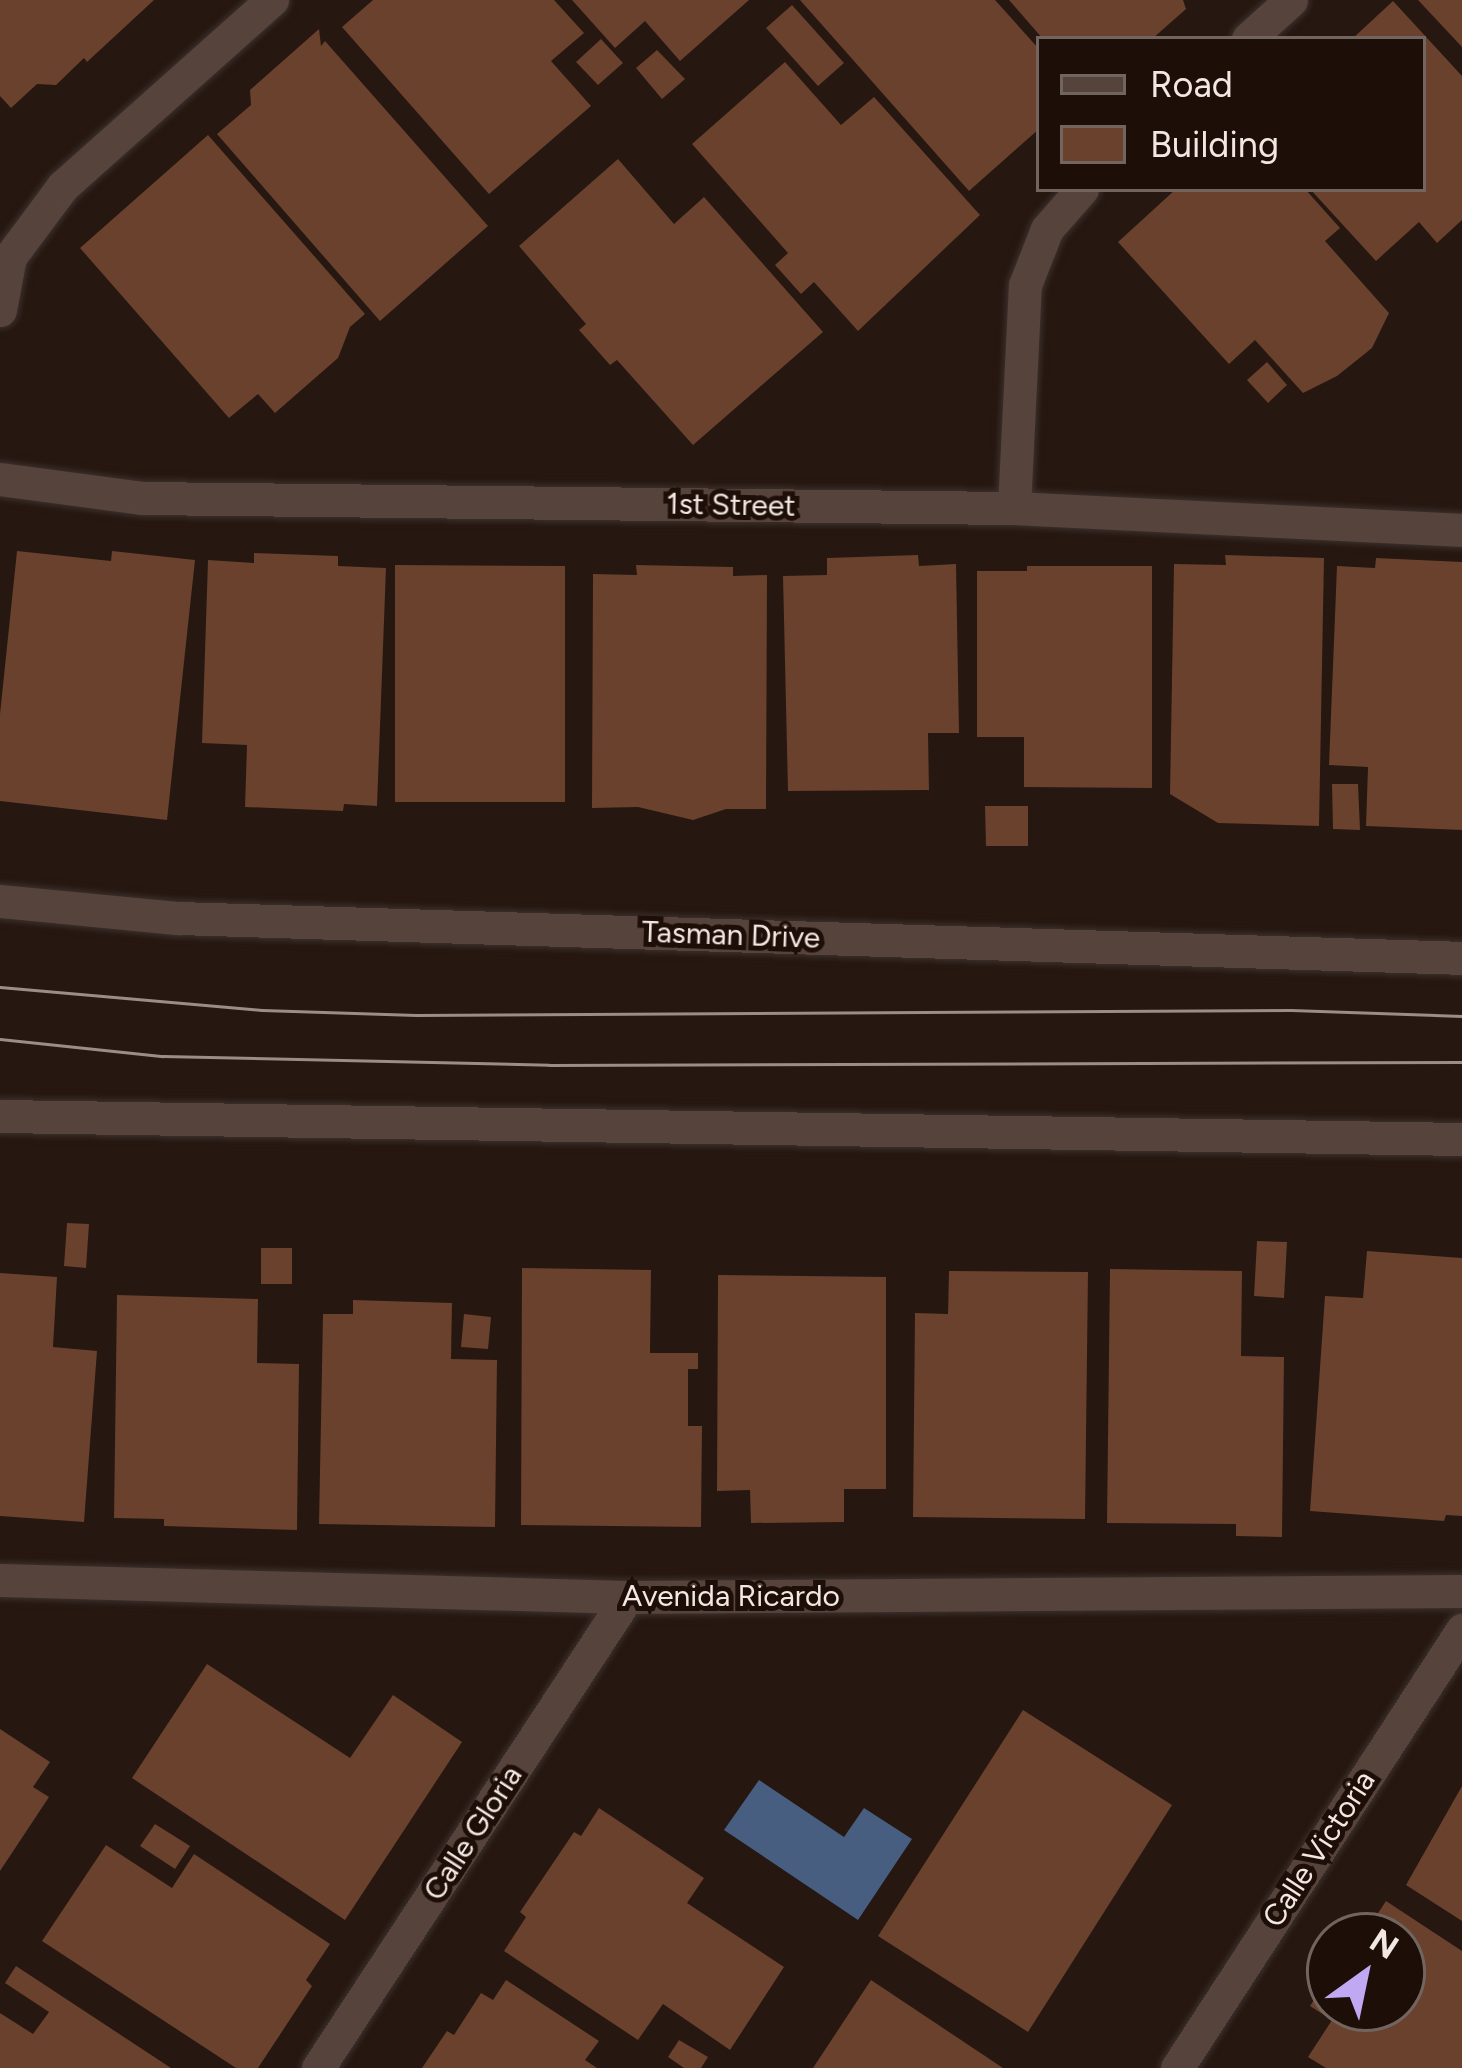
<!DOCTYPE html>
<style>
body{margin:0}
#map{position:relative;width:1462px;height:2068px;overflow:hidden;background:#261710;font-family:Figtree,sans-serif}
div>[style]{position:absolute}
.water>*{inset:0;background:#475e81}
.building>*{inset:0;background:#69412d}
.roads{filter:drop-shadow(0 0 3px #3c312e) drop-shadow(0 0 3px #3c312e)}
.service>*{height:33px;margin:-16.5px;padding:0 16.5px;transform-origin:16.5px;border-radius:16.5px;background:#56443c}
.tertiary>*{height:33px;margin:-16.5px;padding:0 16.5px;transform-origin:16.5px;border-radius:16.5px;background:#56443c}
.tram>*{height:3px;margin:-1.5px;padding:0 1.5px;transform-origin:1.5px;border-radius:1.5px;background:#9b8e88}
span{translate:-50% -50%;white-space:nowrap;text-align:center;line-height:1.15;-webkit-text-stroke:10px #1d0e07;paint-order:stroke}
.street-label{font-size:30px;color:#f2e7e2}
.legend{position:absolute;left:1036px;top:36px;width:390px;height:156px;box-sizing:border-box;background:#1d0e07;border:3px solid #72655f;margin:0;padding:15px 21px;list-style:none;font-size:36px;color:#f2e7e2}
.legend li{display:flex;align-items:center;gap:24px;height:60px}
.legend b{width:60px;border:3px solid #72655f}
.north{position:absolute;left:1306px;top:1912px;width:120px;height:120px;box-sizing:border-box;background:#1d0e07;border:3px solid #72655f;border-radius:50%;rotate:33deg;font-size:33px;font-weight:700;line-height:48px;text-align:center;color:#f2e7e2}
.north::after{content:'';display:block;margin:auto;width:42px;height:54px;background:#c0a8f3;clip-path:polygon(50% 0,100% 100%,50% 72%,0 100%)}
</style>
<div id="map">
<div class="water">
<i style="clip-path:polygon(759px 1780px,844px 1837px,864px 1808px,912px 1839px,858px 1920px,724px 1830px)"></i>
</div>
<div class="building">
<i style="clip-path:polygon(0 0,154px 0,87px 62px,84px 58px,56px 85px,37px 84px,11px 108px,0 96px)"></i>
<i style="clip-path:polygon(373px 0,554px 0,584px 33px,551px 61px,591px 106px,489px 194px,342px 27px)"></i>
<i style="clip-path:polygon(572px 0,749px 0,680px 61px,645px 21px,615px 48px)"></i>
<i style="clip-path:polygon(800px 0,995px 0,1039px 49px,1039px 129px,969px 191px)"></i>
<i style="clip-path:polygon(1009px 0,1183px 0,1186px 9px,1152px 39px,1043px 39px)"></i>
<i style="clip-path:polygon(1418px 0,1462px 0,1462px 47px)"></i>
<i style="clip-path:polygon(1393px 1px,1462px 76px,1462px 220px,1437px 243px,1419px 222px,1376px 261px,1310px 189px,1423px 189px,1423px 39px,1352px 39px)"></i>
<i style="clip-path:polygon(792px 5px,844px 63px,818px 86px,766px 28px)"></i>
<i style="clip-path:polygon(319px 29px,321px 46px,325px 41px,488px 226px,380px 321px,217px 134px,251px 105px,250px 90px)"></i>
<i style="clip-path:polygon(601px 39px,623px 63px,598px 85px,576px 62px)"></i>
<i style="clip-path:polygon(657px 50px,685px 79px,662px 99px,636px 68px)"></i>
<i style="clip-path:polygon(785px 62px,841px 125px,874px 97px,980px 215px,858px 331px,814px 282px,801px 294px,775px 265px,788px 253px,692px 144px)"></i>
<i style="clip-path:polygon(208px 135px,365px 314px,350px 327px,338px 358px,275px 413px,258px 394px,229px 418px,80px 248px)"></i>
<i style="clip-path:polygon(618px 159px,674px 224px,704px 197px,823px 332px,693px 445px,617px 360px,610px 365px,579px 330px,586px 324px,519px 246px)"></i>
<i style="clip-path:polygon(1176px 189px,1305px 189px,1340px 228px,1325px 241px,1389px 313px,1372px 348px,1337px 376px,1303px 393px,1255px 340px,1229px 364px,1118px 242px)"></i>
<i style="clip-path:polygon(1267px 362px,1287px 385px,1268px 403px,1247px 380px)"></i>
<i style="clip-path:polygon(17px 551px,111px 561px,112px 551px,195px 560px,167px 820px,0 801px,0 714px)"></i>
<i style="clip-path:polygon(254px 553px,338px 556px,338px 566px,386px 568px,377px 806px,344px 804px,343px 811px,245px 807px,247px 745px,202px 743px,208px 560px,254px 563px)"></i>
<i style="clip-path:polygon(918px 555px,919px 566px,956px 564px,959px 733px,928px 733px,929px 790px,788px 791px,783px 576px,827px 575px,827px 558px)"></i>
<i style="clip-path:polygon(1225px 555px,1324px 558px,1319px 826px,1218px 823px,1170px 794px,1174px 564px,1226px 565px)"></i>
<i style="clip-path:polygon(1376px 558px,1462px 562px,1462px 830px,1366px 826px,1368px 767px,1329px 765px,1337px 566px,1375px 568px)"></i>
<i style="clip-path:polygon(395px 565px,565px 566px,565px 802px,395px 802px)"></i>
<i style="clip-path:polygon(636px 565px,733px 567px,733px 576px,767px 575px,766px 809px,726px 809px,693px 820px,638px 807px,592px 808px,593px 574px,637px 575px)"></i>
<i style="clip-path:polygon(1027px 566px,1152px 566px,1152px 788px,1024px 787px,1024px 737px,977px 737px,977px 571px,1027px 571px)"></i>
<i style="clip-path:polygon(1332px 784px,1358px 784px,1360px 830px,1333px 829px)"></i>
<i style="clip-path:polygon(985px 806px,1028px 806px,1028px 846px,986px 846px)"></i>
<i style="clip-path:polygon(67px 1223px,89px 1224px,86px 1268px,64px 1266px)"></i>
<i style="clip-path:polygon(1257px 1241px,1287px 1242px,1284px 1298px,1254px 1296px)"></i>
<i style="clip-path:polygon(261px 1248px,292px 1248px,292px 1284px,261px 1284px)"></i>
<i style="clip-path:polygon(1367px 1251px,1462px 1258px,1462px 1516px,1446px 1515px,1444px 1521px,1310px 1511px,1325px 1296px,1363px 1298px)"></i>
<i style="clip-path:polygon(522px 1268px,651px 1270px,650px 1353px,698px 1353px,698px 1369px,688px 1369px,688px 1426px,702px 1426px,701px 1527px,521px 1525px)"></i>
<i style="clip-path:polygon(1110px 1269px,1242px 1271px,1241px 1356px,1284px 1357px,1282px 1537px,1236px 1536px,1236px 1524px,1107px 1523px)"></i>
<i style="clip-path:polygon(949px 1271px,1088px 1272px,1085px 1519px,913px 1517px,915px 1313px,948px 1314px)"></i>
<i style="clip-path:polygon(0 1273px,57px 1277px,53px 1347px,97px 1351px,84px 1522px,0 1516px)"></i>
<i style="clip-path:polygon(718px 1275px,886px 1277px,886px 1489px,844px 1489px,844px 1522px,751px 1523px,750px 1490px,717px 1491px)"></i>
<i style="clip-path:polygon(117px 1295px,258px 1299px,257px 1363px,299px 1364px,297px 1530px,164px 1526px,164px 1519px,114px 1518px)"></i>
<i style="clip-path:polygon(353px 1300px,452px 1303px,451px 1359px,497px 1360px,495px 1527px,319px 1524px,323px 1314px,353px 1314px)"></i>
<i style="clip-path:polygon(464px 1314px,491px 1317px,488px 1349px,461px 1347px)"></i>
<i style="clip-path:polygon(207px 1664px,350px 1758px,393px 1695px,462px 1742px,345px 1920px,132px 1778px)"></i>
<i style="clip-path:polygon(1023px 1710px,1172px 1805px,1028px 2032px,878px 1936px)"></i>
<i style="clip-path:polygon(0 1729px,50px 1762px,33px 1787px,49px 1797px,0 1871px)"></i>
<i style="clip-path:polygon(1462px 1786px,1462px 1921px,1406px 1885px)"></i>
<i style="clip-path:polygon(599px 1808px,704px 1878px,687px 1903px,784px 1967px,730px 2050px,663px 2004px,638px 2040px,504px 1951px,526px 1917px,520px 1912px,574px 1832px,581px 1836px)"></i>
<i style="clip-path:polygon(155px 1824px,190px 1846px,175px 1869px,140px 1846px)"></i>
<i style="clip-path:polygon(106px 1845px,172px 1888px,194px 1854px,330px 1944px,306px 1980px,312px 1986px,258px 2068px,236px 2068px,42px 1941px)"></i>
<i style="clip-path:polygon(1386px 1901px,1462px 1951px,1462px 2068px,1326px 2068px,1308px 2057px,1332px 2020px,1310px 2006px,1330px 1975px,1330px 2008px,1402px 2008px,1402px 1936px,1363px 1936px)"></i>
<i style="clip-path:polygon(16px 1966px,171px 2068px,0 2068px,0 2013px,33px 2034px,49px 2012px,5px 1983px)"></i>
<i style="clip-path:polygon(506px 1980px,599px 2041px,585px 2060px,597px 2068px,422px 2068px,447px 2031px,454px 2035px,481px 1993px,493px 2000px)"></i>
<i style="clip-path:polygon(871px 1980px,1003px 2068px,813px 2068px)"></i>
<i style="clip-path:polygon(679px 2040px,708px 2057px,701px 2068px,684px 2068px,668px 2057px)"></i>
</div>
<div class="roads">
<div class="service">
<i style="left:1248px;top:39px;width:58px;rotate:-42.2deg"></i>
<i style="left:0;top:310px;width:54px;rotate:-79.3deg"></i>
<i style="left:10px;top:257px;width:89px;rotate:-53.3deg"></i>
<i style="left:63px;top:186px;width:280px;rotate:-41.7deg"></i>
<i style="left:0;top:479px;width:143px;rotate:7.6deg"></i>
<i style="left:142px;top:498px;width:872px;rotate:0.66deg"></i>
<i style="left:1014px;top:508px;width:449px;rotate:2.8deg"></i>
<i style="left:1014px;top:508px;width:223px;rotate:-87.2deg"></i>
<i style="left:1025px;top:285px;width:60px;rotate:-68.6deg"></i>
<i style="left:1047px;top:229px;width:53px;rotate:-48.8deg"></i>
<i style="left:0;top:1580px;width:627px;rotate:1.55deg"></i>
<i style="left:627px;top:1597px;width:835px;rotate:-0.41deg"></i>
<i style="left:318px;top:2068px;width:563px;rotate:-56.73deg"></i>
<i style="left:1177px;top:2068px;width:523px;rotate:-56.95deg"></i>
</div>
<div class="tertiary">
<i style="left:0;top:901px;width:179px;rotate:5.5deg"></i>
<i style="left:178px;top:918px;width:1285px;rotate:1.78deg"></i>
<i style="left:0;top:1116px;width:1462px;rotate:0.9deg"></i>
</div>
</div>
<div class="tram">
<i style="left:0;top:987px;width:263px;rotate:5deg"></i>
<i style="left:262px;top:1010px;width:154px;rotate:1.9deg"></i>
<i style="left:416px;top:1015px;width:875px;rotate:-0.33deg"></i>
<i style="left:1291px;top:1010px;width:171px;rotate:2deg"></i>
<i style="left:0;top:1039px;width:164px;rotate:6deg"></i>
<i style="left:163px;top:1056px;width:386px;rotate:1.3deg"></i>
<i style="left:549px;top:1065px;width:913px;rotate:-0.19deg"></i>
</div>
<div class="street-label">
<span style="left:731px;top:505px;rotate:1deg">1st Street</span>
<span style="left:731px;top:935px;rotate:2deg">Tasman Drive</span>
<span style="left:731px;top:1596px">Avenida Ricardo</span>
<span style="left:473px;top:1833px;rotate:-57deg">Calle Gloria</span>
<span style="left:1319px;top:1849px;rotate:-57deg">Calle Victoria</span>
</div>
<ul class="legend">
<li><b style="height:15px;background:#56443c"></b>Road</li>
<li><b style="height:33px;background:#69412d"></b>Building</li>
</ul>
<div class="north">N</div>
</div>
